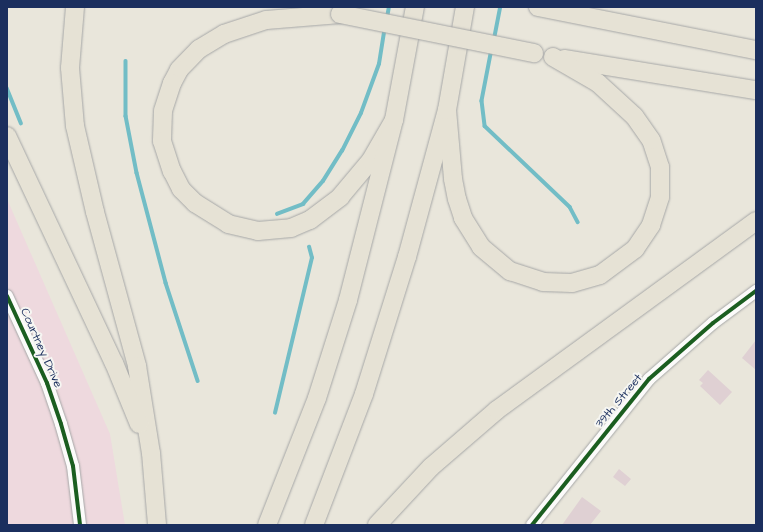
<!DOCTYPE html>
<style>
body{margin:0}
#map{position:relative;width:763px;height:532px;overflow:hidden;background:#e9e6db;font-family:"Architects Daughter",sans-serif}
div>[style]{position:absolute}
.built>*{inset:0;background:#eed9de}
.stream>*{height:3.5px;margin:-1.75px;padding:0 1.75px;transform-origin:1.75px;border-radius:1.75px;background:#72bdc6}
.building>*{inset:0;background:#dfd0d3}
.roads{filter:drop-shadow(0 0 1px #a6a7a7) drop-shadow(0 0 1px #a6a7a7)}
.minor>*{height:12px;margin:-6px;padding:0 6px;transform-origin:6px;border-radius:6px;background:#fcfbfa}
.highway>*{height:18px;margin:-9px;padding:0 9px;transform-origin:9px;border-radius:9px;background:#e6e2d5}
.bridges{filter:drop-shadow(0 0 1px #a6a7a7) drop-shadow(0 0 1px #a6a7a7)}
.highway-bridge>*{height:18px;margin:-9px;padding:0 9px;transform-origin:9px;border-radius:9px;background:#e6e2d5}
.cycleway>*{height:4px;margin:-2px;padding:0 2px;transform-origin:2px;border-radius:2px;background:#1b5e20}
span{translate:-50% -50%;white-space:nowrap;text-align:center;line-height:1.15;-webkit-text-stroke:4px #f6f6f2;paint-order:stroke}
.street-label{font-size:12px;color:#1b2f5e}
.frame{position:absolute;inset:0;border:8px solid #1b2f5e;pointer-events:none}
</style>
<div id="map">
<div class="built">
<i style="clip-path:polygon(7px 199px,110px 434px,125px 525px,7px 525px)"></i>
</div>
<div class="stream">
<i style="left:387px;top:18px;width:11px;rotate:-80deg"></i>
<i style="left:494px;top:39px;width:33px;rotate:-79deg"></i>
<i style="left:492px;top:49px;width:53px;rotate:100.9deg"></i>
<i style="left:482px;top:101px;width:25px;rotate:83deg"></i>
<i style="left:485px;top:126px;width:117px;rotate:43.6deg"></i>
<i style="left:570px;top:207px;width:17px;rotate:62deg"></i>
<i style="left:126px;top:61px;width:55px;rotate:90deg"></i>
<i style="left:126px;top:116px;width:58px;rotate:79.1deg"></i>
<i style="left:137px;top:173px;width:114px;rotate:75.2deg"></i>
<i style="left:166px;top:283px;width:103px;rotate:71.9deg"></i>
<i style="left:7px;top:88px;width:38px;rotate:68deg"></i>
<i style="left:277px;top:214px;width:28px;rotate:-21deg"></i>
<i style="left:303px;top:204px;width:30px;rotate:-49deg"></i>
<i style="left:323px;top:181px;width:36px;rotate:-58deg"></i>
<i style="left:342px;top:151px;width:42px;rotate:-63.4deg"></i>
<i style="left:361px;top:113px;width:52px;rotate:-69.8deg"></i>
<i style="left:379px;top:64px;width:36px;rotate:-81deg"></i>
<i style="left:275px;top:413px;width:159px;rotate:-76.6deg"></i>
<i style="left:312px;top:258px;width:11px;rotate:-105deg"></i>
</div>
<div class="building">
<i style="clip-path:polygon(756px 340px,756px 370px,742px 358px)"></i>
<i style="clip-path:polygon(708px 370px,732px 392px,720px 405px,700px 386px,703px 383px,699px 380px)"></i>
<i style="clip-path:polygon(619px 469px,631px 479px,625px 486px,613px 477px)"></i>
<i style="clip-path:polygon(582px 497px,601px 511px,590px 525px,562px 525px)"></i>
</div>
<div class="roads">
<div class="minor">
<i style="left:7px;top:296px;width:96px;rotate:65.3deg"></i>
<i style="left:47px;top:383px;width:43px;rotate:71.1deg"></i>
<i style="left:61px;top:424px;width:44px;rotate:74.1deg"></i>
<i style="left:73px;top:466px;width:59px;rotate:83.2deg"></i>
<i style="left:532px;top:525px;width:187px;rotate:-51.3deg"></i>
<i style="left:649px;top:379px;width:85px;rotate:-41.2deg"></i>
<i style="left:713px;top:323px;width:54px;rotate:-36.7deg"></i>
</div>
<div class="highway">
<i style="left:75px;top:7px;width:61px;rotate:94.7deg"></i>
<i style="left:70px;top:68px;width:58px;rotate:85.1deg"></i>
<i style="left:75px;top:126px;width:88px;rotate:76.9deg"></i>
<i style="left:95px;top:212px;width:160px;rotate:74.7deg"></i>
<i style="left:137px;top:366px;width:88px;rotate:80.9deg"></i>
<i style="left:151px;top:453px;width:72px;rotate:85.2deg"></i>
<i style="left:538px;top:7px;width:222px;rotate:11.2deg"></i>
<i style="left:340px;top:14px;width:74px;rotate:175.4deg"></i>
<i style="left:266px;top:20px;width:44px;rotate:161.6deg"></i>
<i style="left:224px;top:34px;width:29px;rotate:149deg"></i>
<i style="left:199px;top:49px;width:29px;rotate:134deg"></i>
<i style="left:179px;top:70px;width:15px;rotate:118deg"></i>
<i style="left:172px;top:83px;width:29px;rotate:108deg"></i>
<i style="left:163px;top:111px;width:30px;rotate:92deg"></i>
<i style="left:162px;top:141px;width:32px;rotate:72deg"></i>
<i style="left:172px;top:171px;width:20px;rotate:63deg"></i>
<i style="left:181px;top:189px;width:20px;rotate:45deg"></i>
<i style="left:195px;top:203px;width:39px;rotate:32deg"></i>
<i style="left:228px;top:224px;width:31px;rotate:13deg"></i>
<i style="left:258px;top:231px;width:33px;rotate:-5deg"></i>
<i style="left:291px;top:228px;width:21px;rotate:-23deg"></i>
<i style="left:310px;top:220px;width:38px;rotate:-37deg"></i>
<i style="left:340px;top:197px;width:48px;rotate:-50deg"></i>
<i style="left:371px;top:160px;width:46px;rotate:-60.1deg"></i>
<i style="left:564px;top:59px;width:194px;rotate:9.2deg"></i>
<i style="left:447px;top:110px;width:69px;rotate:85deg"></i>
<i style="left:453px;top:179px;width:20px;rotate:79deg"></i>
<i style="left:457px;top:199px;width:20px;rotate:72deg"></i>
<i style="left:463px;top:218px;width:34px;rotate:58deg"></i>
<i style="left:481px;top:247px;width:38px;rotate:40deg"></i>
<i style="left:510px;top:271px;width:35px;rotate:18deg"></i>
<i style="left:543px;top:282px;width:29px;rotate:2deg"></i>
<i style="left:572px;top:283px;width:29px;rotate:-16deg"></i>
<i style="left:600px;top:275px;width:44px;rotate:-36.6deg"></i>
<i style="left:635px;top:249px;width:29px;rotate:-56deg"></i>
<i style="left:651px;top:225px;width:29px;rotate:-72deg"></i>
<i style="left:660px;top:197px;width:30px;rotate:-90deg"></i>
<i style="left:660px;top:167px;width:28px;rotate:-108deg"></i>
<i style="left:651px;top:140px;width:29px;rotate:-125deg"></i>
<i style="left:634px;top:116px;width:49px;rotate:-137.5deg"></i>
<i style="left:598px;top:83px;width:52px;rotate:-150deg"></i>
<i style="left:7px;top:136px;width:251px;rotate:64.8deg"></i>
<i style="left:114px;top:363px;width:66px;rotate:67.7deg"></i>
<i style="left:267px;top:525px;width:136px;rotate:-68.5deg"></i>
<i style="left:317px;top:398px;width:103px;rotate:-72.4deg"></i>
<i style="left:348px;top:300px;width:186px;rotate:-75.7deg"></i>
<i style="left:394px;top:120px;width:115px;rotate:-79.5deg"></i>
<i style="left:314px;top:525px;width:140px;rotate:-69.1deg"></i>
<i style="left:364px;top:394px;width:144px;rotate:-72.6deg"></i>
<i style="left:407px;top:257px;width:152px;rotate:-74.8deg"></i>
<i style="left:447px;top:110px;width:105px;rotate:-80.1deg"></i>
<i style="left:377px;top:525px;width:79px;rotate:-47deg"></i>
<i style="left:431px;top:467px;width:87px;rotate:-40.8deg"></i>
<i style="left:497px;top:410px;width:321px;rotate:-36.1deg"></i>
</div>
</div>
<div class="bridges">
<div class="highway-bridge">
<i style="left:340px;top:14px;width:198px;rotate:11.4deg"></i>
</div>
</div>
<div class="cycleway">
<i style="left:7px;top:296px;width:96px;rotate:65.3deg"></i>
<i style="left:47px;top:383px;width:43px;rotate:71.1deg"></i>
<i style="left:61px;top:424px;width:44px;rotate:74.1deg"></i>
<i style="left:73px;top:466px;width:59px;rotate:83.2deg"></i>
<i style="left:532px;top:525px;width:187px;rotate:-51.3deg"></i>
<i style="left:649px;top:379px;width:85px;rotate:-41.2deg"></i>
<i style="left:713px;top:323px;width:54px;rotate:-36.7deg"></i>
</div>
<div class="street-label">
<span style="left:41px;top:348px;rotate:66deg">Courtney Drive</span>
<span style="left:619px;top:401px;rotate:-50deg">39th Street</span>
</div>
<div class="frame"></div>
</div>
